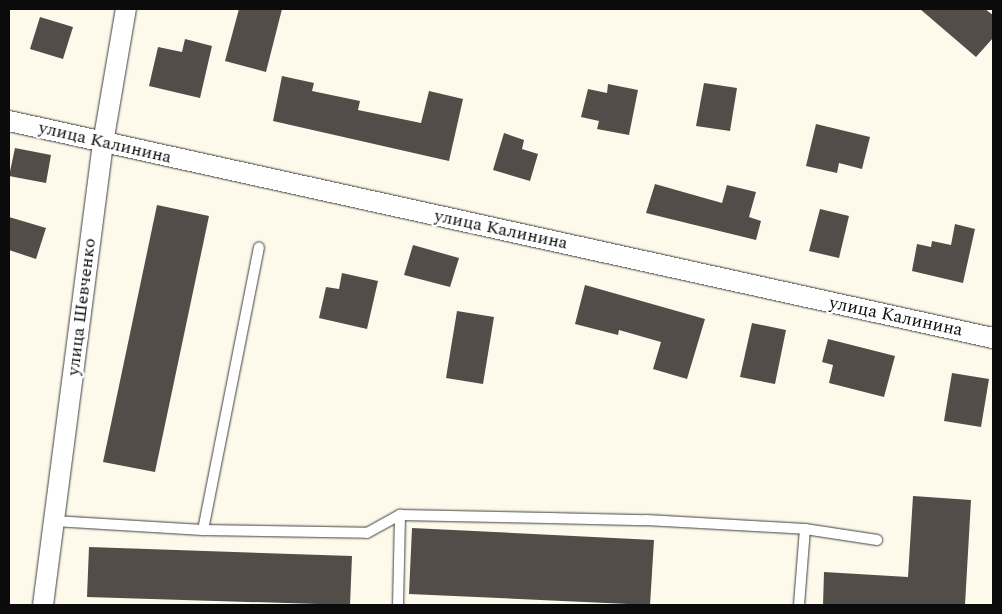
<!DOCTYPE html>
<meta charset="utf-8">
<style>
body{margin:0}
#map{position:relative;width:1002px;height:614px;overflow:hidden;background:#fefaeb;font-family:Spectral,serif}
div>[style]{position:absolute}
.building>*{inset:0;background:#534d49}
.roads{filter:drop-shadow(0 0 1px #3e3e3e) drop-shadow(0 0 1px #3e3e3e)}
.service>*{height:10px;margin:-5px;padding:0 5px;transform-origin:5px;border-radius:5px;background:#fff}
.minor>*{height:20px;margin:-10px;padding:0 10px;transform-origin:10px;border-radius:10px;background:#fff}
span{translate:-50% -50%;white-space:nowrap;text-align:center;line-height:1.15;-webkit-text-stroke:5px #fff;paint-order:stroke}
.street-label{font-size:18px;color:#0b0b0b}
.frame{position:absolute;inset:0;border:10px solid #0b0b0b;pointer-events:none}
</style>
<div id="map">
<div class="building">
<i style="clip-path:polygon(239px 9px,282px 9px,266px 72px,225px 61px)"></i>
<i style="clip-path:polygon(920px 9px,985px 9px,993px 15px,993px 38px,976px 57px)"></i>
<i style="clip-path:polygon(40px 17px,73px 27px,63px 59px,30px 49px)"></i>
<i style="clip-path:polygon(185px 39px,212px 46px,200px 98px,149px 86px,158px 47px,182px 52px)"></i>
<i style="clip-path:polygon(282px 76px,314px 83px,312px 91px,360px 101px,358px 110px,421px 123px,429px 91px,463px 99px,449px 161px,273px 121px)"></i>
<i style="clip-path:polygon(704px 83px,737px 88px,730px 131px,696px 126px)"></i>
<i style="clip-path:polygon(608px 84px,638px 90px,629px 135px,597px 129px,599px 121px,581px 117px,588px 89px,607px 93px)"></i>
<i style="clip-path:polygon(816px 124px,870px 137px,862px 169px,839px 163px,837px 173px,806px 166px)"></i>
<i style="clip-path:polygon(504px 133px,524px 140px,522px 149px,538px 154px,530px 181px,493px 170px)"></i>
<i style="clip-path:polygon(15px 148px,51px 155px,46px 183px,9px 176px)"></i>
<i style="clip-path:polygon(655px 184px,722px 203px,727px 185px,756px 192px,749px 217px,761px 221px,756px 240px,646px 213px)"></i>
<i style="clip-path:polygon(157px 205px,209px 216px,155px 472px,103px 462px)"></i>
<i style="clip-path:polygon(820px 209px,849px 216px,839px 258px,809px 251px)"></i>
<i style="clip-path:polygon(9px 217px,46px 228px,36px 259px,9px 250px)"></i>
<i style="clip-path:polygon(955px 224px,975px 229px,963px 283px,912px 271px,917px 244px,931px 247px,932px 241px,951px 245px)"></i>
<i style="clip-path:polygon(413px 245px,459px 258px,450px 287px,404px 275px)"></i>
<i style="clip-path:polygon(342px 273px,378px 281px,367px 329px,319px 318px,326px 287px,339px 289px)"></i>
<i style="clip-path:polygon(585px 285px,705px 319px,687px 379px,653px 369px,661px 342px,619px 330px,618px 335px,575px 324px)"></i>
<i style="clip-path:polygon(457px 311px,494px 317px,483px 384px,446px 378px)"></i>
<i style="clip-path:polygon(752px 323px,786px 330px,775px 384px,740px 377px)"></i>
<i style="clip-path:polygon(828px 339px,895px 356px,884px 397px,829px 383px,833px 365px,822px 362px)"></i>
<i style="clip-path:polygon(952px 373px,989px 379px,981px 427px,944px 421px)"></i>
<i style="clip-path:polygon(913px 496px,971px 500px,965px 605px,823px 605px,824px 572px,908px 577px)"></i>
<i style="clip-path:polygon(412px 528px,654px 540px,650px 605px,409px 594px)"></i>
<i style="clip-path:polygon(89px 547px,352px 556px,350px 605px,87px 597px)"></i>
</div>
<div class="roads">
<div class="service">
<i style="left:54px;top:521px;width:149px;rotate:3.5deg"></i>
<i style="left:203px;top:530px;width:164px;rotate:1deg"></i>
<i style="left:367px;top:533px;width:38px;rotate:-29deg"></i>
<i style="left:400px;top:515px;width:246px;rotate:1.2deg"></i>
<i style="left:646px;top:520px;width:159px;rotate:3.2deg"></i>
<i style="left:805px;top:529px;width:73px;rotate:8.7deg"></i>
<i style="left:203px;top:530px;width:288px;rotate:-78.8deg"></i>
<i style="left:398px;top:605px;width:90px;rotate:-88.7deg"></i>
<i style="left:799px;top:605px;width:76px;rotate:-85.5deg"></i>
</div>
<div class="minor">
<i style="left:9px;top:121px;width:1008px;rotate:12.44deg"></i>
<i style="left:43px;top:605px;width:466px;rotate:-82.6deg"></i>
<i style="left:103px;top:143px;width:136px;rotate:-80.3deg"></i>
</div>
</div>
<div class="street-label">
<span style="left:105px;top:143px;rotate:13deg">улица Калинина</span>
<span style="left:501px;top:230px;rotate:12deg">улица Калинина</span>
<span style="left:82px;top:307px;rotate:-83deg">улица Шевченко</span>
<span style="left:896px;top:317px;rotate:12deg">улица Калинина</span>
</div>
<div class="frame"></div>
</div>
